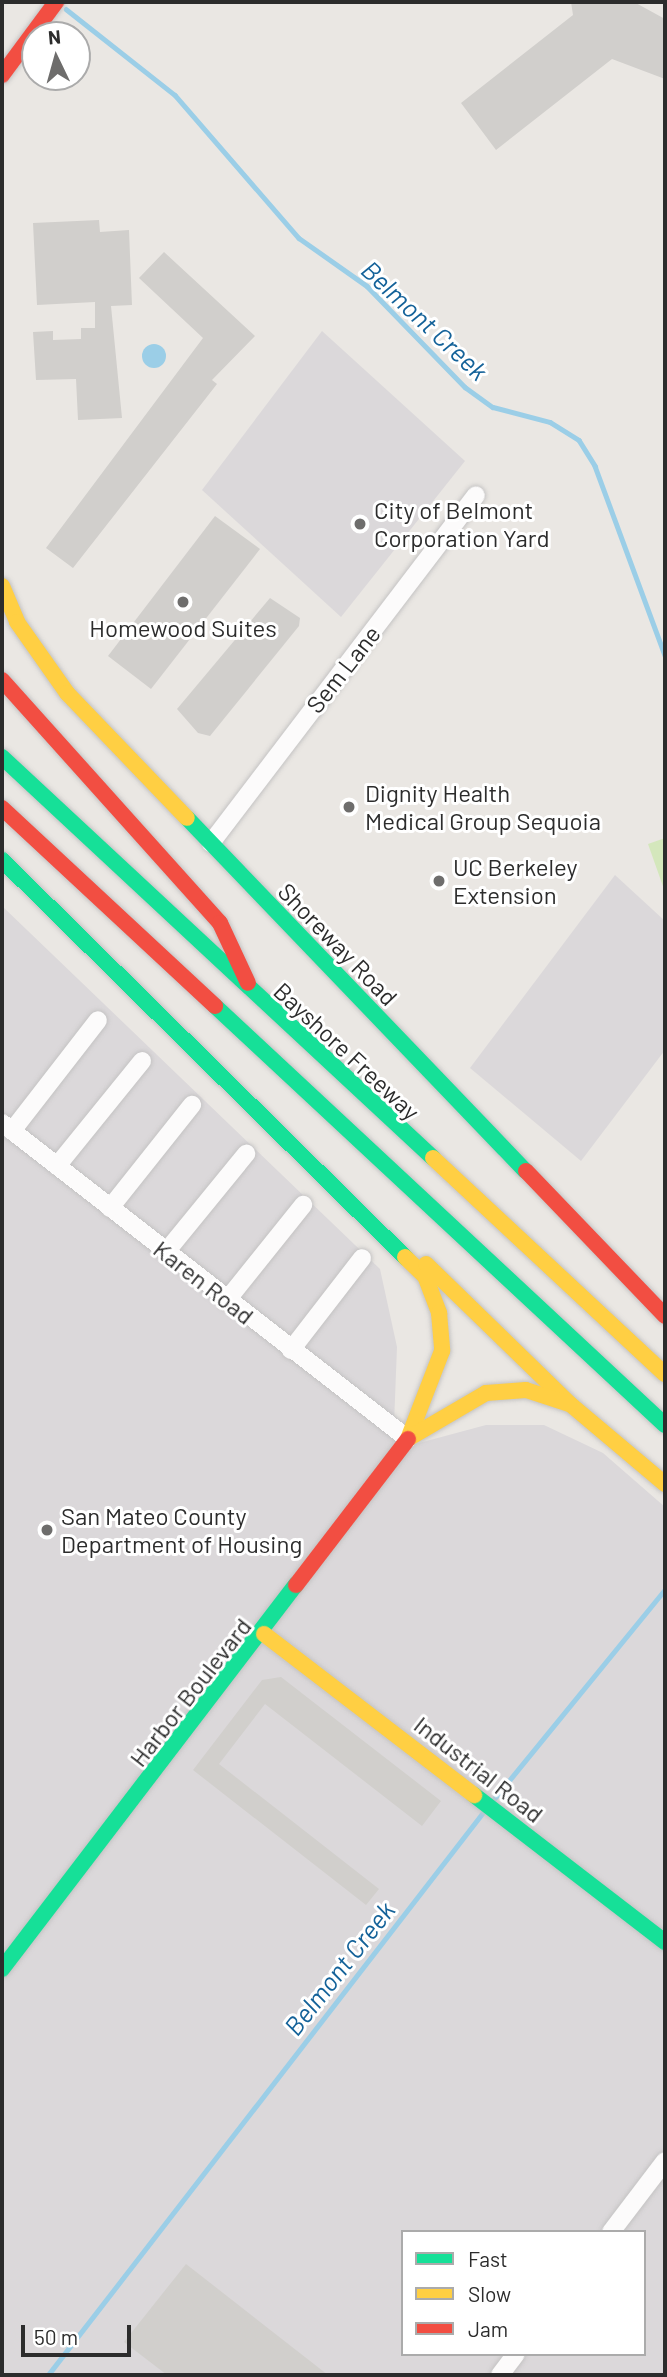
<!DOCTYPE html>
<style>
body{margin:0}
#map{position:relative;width:667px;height:2377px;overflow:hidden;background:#eae7e3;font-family:Barlow,sans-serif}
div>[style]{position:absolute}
.industrial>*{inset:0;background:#dbd8da}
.pitch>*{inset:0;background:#d4e7bc}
.water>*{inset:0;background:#9bcee7}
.round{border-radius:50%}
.stream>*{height:4.5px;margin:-2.25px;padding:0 2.25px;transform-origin:2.25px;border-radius:2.25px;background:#9bcee7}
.building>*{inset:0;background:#d1cfcc}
.roads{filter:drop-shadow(0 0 2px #c4c3c3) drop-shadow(0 0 2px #c4c3c3)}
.street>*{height:18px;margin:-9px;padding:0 9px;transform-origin:9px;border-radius:9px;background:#fcfbfb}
.fast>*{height:16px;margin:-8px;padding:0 8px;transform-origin:8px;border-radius:8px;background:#16e098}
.slow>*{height:16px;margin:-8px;padding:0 8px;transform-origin:8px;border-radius:8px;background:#ffcf43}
.jam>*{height:16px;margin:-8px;padding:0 8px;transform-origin:8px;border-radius:8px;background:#f24e42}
.dots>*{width:19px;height:19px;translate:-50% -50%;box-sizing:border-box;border:4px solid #fff;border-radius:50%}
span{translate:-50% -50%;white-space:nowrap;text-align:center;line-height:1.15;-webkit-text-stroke:6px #fff;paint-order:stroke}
.poi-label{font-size:24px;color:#2c2c2c}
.left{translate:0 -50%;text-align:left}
.street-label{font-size:24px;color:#2c2c2c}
.water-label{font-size:26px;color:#146299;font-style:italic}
.frame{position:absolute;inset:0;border:4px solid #2c2c2c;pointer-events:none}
.legend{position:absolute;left:401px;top:2230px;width:245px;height:126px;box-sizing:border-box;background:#fff;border:2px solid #ababab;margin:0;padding:9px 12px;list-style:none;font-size:21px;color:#2c2c2c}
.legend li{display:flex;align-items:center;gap:14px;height:35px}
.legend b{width:35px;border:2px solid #ababab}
.north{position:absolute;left:21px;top:21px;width:70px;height:70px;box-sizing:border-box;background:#fff;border:2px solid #ababab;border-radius:50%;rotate:355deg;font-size:19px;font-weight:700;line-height:28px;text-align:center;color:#2c2c2c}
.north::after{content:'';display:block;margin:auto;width:24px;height:32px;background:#6e6d6c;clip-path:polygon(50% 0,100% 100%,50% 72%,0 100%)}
.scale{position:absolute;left:21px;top:2325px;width:110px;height:32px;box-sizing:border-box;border:4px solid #2c2c2c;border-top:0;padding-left:9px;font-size:21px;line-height:24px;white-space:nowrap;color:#2c2c2c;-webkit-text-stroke:5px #fff;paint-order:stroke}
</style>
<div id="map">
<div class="industrial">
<i style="clip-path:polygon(322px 331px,465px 461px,341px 617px,202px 490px)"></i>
<i style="clip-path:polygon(615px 875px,665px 921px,665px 1050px,581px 1161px,470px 1068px)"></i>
<i style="clip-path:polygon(evenodd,2px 906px,380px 1269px,397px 1347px,393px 1450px,486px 1425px,544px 1425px,603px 1453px,665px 1507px,665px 2375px,2px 2375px,2px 906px,403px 2232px,644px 2232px,644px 2354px,403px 2354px,403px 2232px)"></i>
</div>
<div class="pitch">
<i style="clip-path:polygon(665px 838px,665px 892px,648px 844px)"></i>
</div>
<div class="water">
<i class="round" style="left:142px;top:344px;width:24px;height:24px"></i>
</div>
<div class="stream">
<i style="left:66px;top:9px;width:139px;rotate:38.3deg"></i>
<i style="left:175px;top:95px;width:189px;rotate:49.1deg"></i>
<i style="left:299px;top:238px;width:83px;rotate:35.2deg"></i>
<i style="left:367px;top:286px;width:141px;rotate:45.9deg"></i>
<i style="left:465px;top:387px;width:34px;rotate:36deg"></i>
<i style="left:493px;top:407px;width:59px;rotate:14.7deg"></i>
<i style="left:550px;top:422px;width:34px;rotate:32deg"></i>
<i style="left:579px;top:440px;width:31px;rotate:58deg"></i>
<i style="left:595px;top:466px;width:202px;rotate:69.7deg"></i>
<i style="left:494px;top:1799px;width:271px;rotate:-50.8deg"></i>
<i style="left:48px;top:2375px;width:713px;rotate:-52.29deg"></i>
</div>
<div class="building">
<i style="clip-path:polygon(571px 2px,634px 2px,665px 19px,665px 79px,612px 59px,496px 150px,461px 103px,573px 15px)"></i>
<i style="clip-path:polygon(99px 220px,100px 232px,129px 230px,132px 305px,111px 306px,122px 418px,78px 420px,76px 379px,36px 380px,33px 332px,53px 331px,53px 340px,81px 339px,81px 328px,95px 328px,95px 302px,37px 305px,33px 223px)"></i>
<i style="clip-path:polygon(164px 252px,255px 336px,212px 380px,217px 384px,73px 568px,46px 548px,203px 338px,139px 278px)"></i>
<i style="clip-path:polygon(215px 516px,260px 549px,151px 689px,108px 656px)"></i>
<i style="clip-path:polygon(270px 598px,300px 618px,299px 626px,210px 736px,198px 733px,177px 709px)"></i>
<i style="clip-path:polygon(281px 1677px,441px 1801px,422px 1826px,265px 1704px,219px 1764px,379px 1889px,366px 1905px,193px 1770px,262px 1680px)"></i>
<i style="clip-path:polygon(186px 2264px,328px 2375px,167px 2375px,124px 2342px)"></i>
</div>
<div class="roads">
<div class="street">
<i style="left:211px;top:843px;width:437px;rotate:-52.7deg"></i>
<i style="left:2px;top:1123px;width:514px;rotate:37.89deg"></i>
<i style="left:12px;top:1131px;width:140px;rotate:-52.2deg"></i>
<i style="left:57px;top:1166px;width:135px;rotate:-51deg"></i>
<i style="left:110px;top:1208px;width:132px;rotate:-51.5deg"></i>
<i style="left:166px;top:1252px;width:127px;rotate:-50.8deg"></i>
<i style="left:227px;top:1300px;width:122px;rotate:-51.3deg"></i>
<i style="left:291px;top:1350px;width:116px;rotate:-52.3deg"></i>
<i style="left:611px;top:2232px;width:89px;rotate:-52.7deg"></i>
<i style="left:500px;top:2375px;width:26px;rotate:-53deg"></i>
</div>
<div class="fast">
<i style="left:2px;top:757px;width:589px;rotate:42.93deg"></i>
<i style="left:187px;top:818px;width:489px;rotate:46.2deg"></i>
<i style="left:2px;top:860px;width:566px;rotate:44.57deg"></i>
<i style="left:215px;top:1006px;width:615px;rotate:42.96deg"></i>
<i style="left:474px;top:1795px;width:241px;rotate:37.6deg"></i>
<i style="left:2px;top:1969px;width:484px;rotate:-52.6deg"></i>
</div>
<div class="slow">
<i style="left:2px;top:586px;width:39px;rotate:67deg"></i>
<i style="left:17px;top:622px;width:87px;rotate:54.8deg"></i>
<i style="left:67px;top:693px;width:173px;rotate:46.2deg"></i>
<i style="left:433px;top:1158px;width:317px;rotate:43deg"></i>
<i style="left:405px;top:1257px;width:28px;rotate:44deg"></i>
<i style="left:425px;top:1276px;width:40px;rotate:69deg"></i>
<i style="left:439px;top:1313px;width:38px;rotate:85deg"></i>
<i style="left:442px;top:1351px;width:94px;rotate:111.1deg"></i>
<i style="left:426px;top:1264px;width:201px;rotate:44.2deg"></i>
<i style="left:570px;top:1404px;width:124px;rotate:40.1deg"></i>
<i style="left:409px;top:1438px;width:89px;rotate:-30.3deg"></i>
<i style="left:486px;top:1393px;width:40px;rotate:-4.3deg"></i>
<i style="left:526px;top:1390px;width:45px;rotate:18deg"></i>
<i style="left:264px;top:1634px;width:265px;rotate:37.5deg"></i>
</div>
<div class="jam">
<i style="left:2px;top:75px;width:91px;rotate:-53.5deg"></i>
<i style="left:2px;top:680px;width:326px;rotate:48.1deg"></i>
<i style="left:220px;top:923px;width:66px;rotate:65deg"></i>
<i style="left:2px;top:808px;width:291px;rotate:42.9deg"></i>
<i style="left:526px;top:1171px;width:201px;rotate:46.2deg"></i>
<i style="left:296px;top:1585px;width:184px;rotate:-52.5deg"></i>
</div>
</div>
<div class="dots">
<i style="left:360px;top:524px;background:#6e6d6c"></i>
<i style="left:183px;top:602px;background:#6e6d6c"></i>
<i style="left:349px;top:807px;background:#6e6d6c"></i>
<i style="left:439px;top:881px;background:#6e6d6c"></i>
<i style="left:47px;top:1530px;background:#6e6d6c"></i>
</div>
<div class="poi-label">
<span class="left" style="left:374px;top:524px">City of Belmont<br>Corporation Yard</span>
<span style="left:183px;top:628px">Homewood Suites</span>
<span class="left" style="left:365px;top:807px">Dignity Health<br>Medical Group Sequoia</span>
<span class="left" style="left:453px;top:881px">UC Berkeley<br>Extension</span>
<span class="left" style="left:61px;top:1530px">San Mateo County<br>Department of Housing</span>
</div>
<div class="street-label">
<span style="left:343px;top:669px;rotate:-52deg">Sem Lane</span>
<span style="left:338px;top:944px;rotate:46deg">Shoreway Road</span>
<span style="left:347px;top:1051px;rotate:43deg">Bayshore Freeway</span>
<span style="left:204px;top:1282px;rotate:38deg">Karen Road</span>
<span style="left:190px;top:1692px;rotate:-52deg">Harbor Boulevard</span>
<span style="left:479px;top:1769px;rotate:38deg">Industrial Road</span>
</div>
<div class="water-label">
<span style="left:425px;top:320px;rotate:43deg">Belmont Creek</span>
<span style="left:339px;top:1968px;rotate:-52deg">Belmont Creek</span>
</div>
<div class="frame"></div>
<ul class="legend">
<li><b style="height:9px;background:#16e098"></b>Fast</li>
<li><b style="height:9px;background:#ffcf43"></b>Slow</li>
<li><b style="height:9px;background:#f24e42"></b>Jam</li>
</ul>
<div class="north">N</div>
<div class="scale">50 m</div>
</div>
